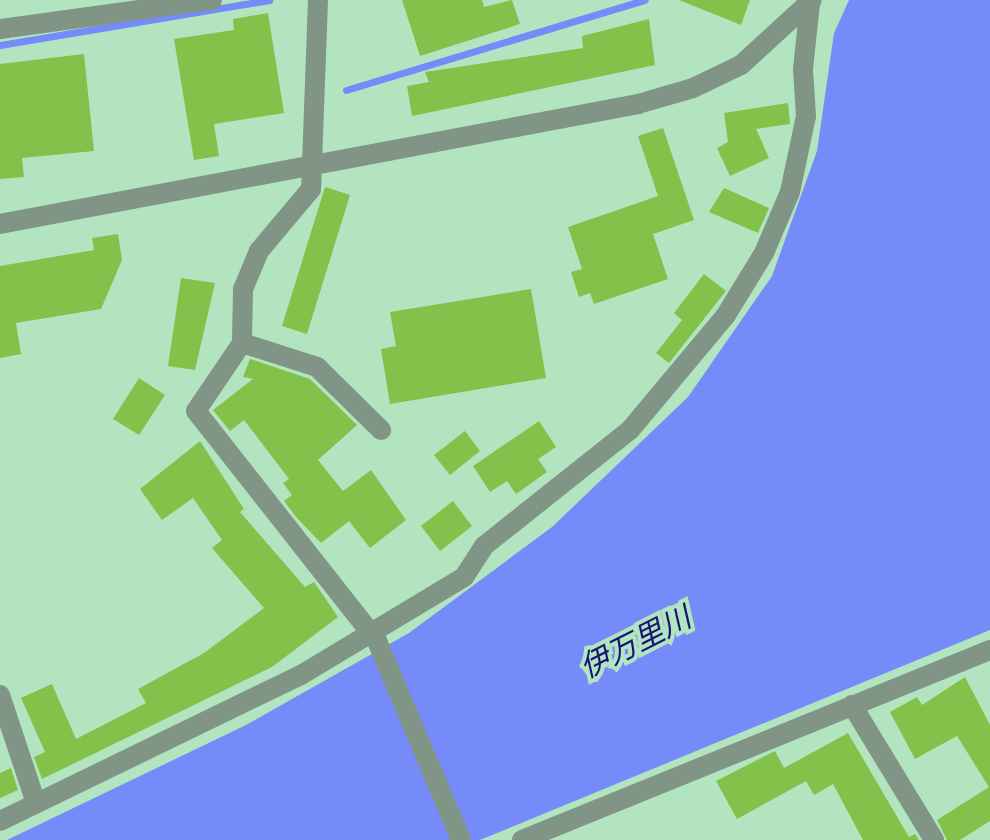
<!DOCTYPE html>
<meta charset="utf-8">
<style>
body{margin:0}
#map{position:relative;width:990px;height:840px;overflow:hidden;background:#b2e4bf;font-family:Mulish,"Noto Sans JP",sans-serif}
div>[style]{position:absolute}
.water>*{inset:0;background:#758bfa}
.stream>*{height:7px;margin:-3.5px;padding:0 3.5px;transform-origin:3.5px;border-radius:3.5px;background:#758bfa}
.building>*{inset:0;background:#83c24a}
.minor>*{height:20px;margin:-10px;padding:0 10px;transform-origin:10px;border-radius:10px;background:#809585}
span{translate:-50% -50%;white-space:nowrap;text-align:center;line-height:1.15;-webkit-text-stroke:8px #b2e4bf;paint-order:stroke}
.water-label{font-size:30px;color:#181274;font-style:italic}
</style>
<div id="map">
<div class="water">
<i style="clip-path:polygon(849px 0,990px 0,990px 630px,480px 840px,7px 840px,246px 725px,409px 633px,552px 527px,688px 397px,772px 276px,817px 151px,834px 33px)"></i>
</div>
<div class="stream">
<i style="left:0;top:45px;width:273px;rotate:-9.5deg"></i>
<i style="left:346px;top:90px;width:312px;rotate:-16.8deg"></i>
</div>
<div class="building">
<i style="clip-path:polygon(402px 0,482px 0,484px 7px,512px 0,520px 24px,420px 56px)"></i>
<i style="clip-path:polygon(679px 0,750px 0,741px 25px)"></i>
<i style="clip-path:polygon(268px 13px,284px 113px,214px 124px,219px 156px,194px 160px,174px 39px,234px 30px,233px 19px)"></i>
<i style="clip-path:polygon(649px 19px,655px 65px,412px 116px,407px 86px,429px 82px,425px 72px,583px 48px,582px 36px)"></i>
<i style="clip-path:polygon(84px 54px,94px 151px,22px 158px,24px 177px,0 179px,0 64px)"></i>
<i style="clip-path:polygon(788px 103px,790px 124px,756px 129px,769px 158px,730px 176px,717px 148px,728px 142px,724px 113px)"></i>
<i style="clip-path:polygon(663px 128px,694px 220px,653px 234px,668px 279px,594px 304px,590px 293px,579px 297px,571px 272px,582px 269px,568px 227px,658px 196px,638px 136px)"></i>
<i style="clip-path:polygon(325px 187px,350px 195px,307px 334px,282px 326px)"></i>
<i style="clip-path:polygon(724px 188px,769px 208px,758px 233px,709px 212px)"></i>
<i style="clip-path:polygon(118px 234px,122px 260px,101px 309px,16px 323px,21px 354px,0 358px,0 266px,94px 250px,92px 238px)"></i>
<i style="clip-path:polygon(704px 274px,726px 291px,669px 363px,656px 353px,682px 320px,674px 313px)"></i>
<i style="clip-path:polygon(181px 278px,215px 283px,195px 370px,168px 366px)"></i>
<i style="clip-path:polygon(531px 289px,546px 378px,390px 404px,381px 349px,396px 346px,390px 312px)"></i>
<i style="clip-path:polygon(250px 359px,310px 379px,357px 425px,318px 460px,343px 491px,371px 470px,406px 520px,370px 548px,349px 521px,321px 543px,297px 518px,284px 501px,292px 495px,283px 483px,289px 479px,244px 420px,230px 431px,213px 410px,253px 379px,243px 377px)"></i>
<i style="clip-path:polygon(139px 378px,165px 395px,139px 435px,113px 419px)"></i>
<i style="clip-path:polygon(539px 421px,556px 447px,538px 459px,547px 472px,516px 494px,507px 481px,490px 492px,473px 466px)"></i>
<i style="clip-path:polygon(465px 431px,480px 451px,450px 475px,434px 455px)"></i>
<i style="clip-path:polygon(200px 441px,244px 509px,240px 512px,305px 587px,314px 582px,338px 617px,272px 667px,42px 779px,34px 757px,45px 752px,21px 698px,52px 684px,76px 739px,146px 703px,138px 689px,204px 653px,264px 608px,212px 548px,222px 540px,193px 498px,162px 520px,140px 489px)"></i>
<i style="clip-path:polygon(453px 501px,472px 526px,440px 551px,421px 526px)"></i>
<i style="clip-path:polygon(965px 677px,990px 725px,990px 821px,960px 840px,947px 840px,937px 820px,989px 787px,957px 736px,915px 759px,890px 712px,917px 697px,922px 705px)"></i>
<i style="clip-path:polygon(848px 733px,909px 837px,915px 834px,919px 840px,863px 840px,833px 784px,814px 795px,806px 781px,737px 819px,716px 781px,775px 751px,784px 768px)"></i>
<i style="clip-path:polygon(11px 768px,18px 790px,0 798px,0 773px)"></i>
</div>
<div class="minor">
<i style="left:318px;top:0;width:189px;rotate:92.1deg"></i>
<i style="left:311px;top:189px;width:81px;rotate:130deg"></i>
<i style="left:259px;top:251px;width:41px;rotate:112.8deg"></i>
<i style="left:243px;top:289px;width:54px;rotate:91.1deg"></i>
<i style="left:242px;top:343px;width:82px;rotate:124.1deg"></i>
<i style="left:196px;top:411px;width:293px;rotate:51.8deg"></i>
<i style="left:377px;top:641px;width:216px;rotate:67.1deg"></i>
<i style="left:0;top:29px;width:214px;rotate:-7.8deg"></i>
<i style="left:0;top:224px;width:649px;rotate:-10.65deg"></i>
<i style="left:638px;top:104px;width:57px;rotate:-16.2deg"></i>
<i style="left:693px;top:88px;width:53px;rotate:-25.6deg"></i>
<i style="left:741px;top:65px;width:96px;rotate:-42.5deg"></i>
<i style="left:242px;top:343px;width:79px;rotate:17.7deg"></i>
<i style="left:317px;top:367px;width:90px;rotate:44.5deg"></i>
<i style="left:0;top:695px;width:114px;rotate:71.6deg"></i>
<i style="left:852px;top:705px;width:158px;rotate:58.7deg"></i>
<i style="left:0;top:821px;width:335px;rotate:-25.9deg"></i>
<i style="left:301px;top:675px;width:190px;rotate:-31deg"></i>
<i style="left:464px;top:577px;width:37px;rotate:-57deg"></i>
<i style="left:484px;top:546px;width:186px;rotate:-38.5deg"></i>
<i style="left:630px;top:430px;width:150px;rotate:-50.1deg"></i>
<i style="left:726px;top:315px;width:73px;rotate:-58.5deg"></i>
<i style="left:764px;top:253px;width:66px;rotate:-66.9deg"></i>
<i style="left:790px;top:192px;width:78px;rotate:-78.1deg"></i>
<i style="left:806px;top:116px;width:47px;rotate:-93.7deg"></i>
<i style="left:803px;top:69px;width:66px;rotate:-83.9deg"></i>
<i style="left:522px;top:840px;width:505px;rotate:-22.1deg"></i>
</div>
<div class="water-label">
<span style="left:635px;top:642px;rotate:-27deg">伊万里川</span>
</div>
</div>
